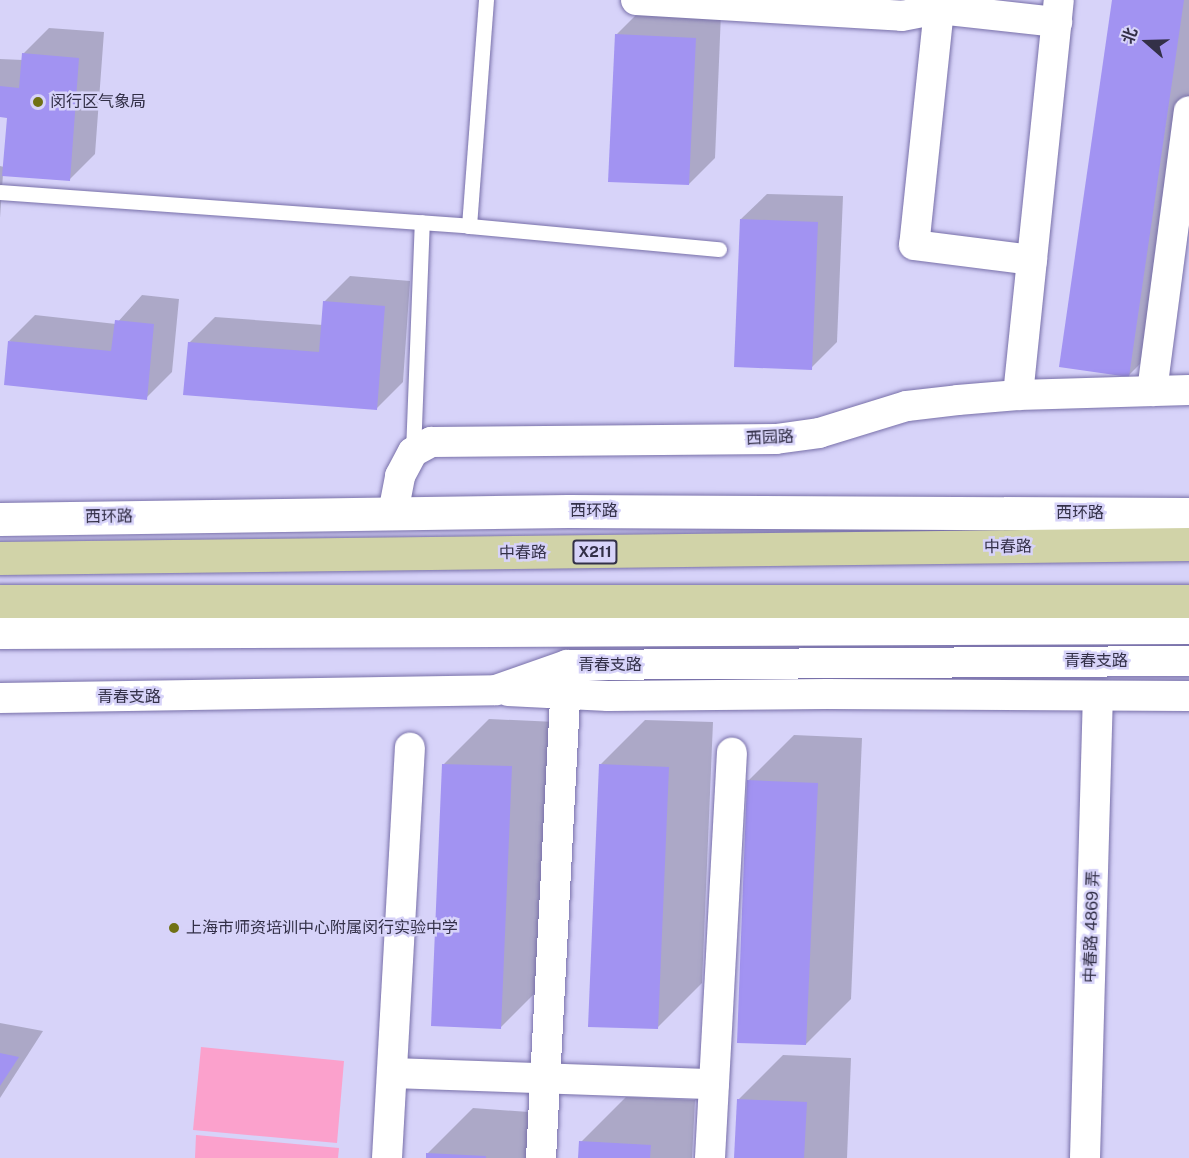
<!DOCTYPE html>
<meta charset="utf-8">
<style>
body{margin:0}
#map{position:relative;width:1189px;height:1158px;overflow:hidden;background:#d7d3f9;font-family:"Public Sans","Noto Sans SC",sans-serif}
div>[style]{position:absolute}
.green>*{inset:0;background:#fba1cc}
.shadow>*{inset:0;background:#0003}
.building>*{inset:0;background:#a293f2}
.roads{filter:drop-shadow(0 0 2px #7870a9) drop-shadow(0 0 2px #7870a9)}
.lane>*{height:15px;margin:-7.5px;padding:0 7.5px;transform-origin:7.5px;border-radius:7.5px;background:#fff}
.street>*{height:30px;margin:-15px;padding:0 15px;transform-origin:15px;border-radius:15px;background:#fff}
.secondary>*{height:33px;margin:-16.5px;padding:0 16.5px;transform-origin:16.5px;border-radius:16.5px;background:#fff}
.primary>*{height:33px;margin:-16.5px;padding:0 16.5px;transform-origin:16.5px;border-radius:16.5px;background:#d1d3a8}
.dots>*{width:16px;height:16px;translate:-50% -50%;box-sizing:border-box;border:3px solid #d7d3f9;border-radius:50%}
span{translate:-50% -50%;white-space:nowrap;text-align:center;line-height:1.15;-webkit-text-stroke:5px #d7d3f9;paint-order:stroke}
.shield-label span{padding:2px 4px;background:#d7d3f9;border:2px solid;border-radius:4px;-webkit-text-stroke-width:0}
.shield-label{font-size:15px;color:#333048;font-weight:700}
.poi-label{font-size:16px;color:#333048}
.left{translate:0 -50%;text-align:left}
.street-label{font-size:16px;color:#333048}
.north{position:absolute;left:1117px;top:12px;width:60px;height:60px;-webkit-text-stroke:4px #d7d3f9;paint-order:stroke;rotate:290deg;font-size:16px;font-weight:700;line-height:24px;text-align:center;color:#333048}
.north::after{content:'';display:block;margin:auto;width:21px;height:27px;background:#333048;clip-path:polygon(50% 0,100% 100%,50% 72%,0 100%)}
</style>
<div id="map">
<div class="green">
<i style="clip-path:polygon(201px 1047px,344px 1061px,337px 1143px,193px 1130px)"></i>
<i style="clip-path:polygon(196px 1135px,339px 1148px,338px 1158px,195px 1158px)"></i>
</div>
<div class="shadow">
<i style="clip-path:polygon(1114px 0,1189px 0,1189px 226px,1174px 330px,1129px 375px)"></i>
<i style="clip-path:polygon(642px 9px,721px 13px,715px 158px,689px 184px,616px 35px)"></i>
<i style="clip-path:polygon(49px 28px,104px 32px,95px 154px,69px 180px,3px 174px,0 218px,0 166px,4px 167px,8px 116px,0 116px,0 59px,23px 60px,23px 54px)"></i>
<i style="clip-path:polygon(767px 194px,843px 196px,837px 342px,811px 368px,741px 219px)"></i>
<i style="clip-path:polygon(350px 276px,410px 281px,403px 382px,377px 408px,189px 343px,215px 317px,323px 325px,324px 302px)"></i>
<i style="clip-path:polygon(142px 295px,179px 299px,172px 372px,146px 398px,9px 341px,35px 315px,116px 324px)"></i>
<i style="clip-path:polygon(489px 719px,556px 722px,546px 982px,501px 1027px,444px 764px)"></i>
<i style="clip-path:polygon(645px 720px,713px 722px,702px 983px,657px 1028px,600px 765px)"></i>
<i style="clip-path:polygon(794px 735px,862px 738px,851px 999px,806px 1044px,749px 780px)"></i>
<i style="clip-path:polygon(0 1023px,43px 1031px,0 1098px)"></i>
<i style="clip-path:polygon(783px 1055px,851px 1058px,847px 1158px,736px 1158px,738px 1100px)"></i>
<i style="clip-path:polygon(626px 1097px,695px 1100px,692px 1158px,580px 1158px,581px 1142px)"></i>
<i style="clip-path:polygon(473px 1108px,529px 1112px,526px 1158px,428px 1158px,428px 1153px)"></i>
</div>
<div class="building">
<i style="clip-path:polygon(1112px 0,1184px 0,1129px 377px,1059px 367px)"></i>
<i style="clip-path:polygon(615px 34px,696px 38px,689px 185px,608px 182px)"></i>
<i style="clip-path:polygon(22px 53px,79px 58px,70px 181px,2px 176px,7px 118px,0 117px,0 86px,19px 88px)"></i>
<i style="clip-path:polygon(740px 219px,818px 222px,812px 370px,734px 367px)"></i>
<i style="clip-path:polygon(323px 301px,385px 306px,377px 410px,183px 395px,188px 342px,319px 352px)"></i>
<i style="clip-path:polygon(115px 320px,154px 324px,147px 400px,4px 385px,8px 341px,111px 351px)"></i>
<i style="clip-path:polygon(442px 764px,512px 766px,501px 1029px,431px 1026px)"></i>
<i style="clip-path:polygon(599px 764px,669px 767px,658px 1029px,588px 1027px)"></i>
<i style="clip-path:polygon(747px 780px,818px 783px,806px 1045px,737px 1043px)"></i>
<i style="clip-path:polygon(0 1053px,19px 1057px,0 1086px)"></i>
<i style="clip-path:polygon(737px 1099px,807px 1102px,804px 1158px,734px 1158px)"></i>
<i style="clip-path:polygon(579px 1141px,651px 1145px,650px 1158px,578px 1158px)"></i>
<i style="clip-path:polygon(426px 1153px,486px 1156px,486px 1158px,426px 1158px)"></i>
</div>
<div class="roads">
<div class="lane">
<i style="left:0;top:192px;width:470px;rotate:4.1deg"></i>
<i style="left:469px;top:226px;width:251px;rotate:5.3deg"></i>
<i style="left:469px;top:226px;width:227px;rotate:-85.7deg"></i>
<i style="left:413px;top:452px;width:230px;rotate:-87.8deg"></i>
</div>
<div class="street">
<i style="left:636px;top:0;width:266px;rotate:3.4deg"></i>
<i style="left:902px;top:16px;width:38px;rotate:-11deg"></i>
<i style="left:939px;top:9px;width:119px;rotate:6.3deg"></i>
<i style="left:939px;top:9px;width:237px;rotate:96deg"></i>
<i style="left:914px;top:245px;width:119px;rotate:7.2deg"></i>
<i style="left:1152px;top:391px;width:282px;rotate:-82.5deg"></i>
<i style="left:1018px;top:395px;width:397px;rotate:-84.1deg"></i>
<i style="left:393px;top:513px;width:38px;rotate:-79deg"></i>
<i style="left:400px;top:476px;width:27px;rotate:-62deg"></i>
<i style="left:413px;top:452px;width:21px;rotate:-29deg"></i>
<i style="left:431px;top:442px;width:345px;rotate:-0.5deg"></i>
<i style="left:776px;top:439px;width:43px;rotate:-7.9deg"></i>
<i style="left:819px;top:433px;width:92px;rotate:-17.1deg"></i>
<i style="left:907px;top:406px;width:51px;rotate:-6.7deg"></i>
<i style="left:958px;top:400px;width:60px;rotate:-4.8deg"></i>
<i style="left:1018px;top:395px;width:171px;rotate:-1.7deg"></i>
<i style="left:508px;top:691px;width:100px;rotate:2.9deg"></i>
<i style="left:608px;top:696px;width:219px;rotate:-0.5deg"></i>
<i style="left:827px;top:694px;width:362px;rotate:0.3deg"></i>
<i style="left:0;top:698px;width:496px;rotate:-0.9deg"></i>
<i style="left:496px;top:690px;width:75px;rotate:-19.4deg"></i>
<i style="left:567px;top:665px;width:622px;rotate:-0.37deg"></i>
<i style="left:393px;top:1073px;width:321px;rotate:2deg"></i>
<i style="left:387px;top:1158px;width:411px;rotate:-86.8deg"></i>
<i style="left:541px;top:1158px;width:483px;rotate:-87deg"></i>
<i style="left:710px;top:1158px;width:406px;rotate:-86.9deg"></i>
<i style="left:1085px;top:1158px;width:461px;rotate:-88.4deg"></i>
</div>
<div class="secondary">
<i style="left:0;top:519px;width:568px;rotate:-0.81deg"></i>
<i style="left:568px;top:511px;width:621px;rotate:0.28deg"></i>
<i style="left:0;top:632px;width:1189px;rotate:-0.24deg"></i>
</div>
<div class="primary">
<i style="left:0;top:558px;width:1189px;rotate:-0.67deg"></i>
<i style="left:0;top:601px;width:1189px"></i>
</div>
</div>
<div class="dots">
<i style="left:38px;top:102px;background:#707115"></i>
<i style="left:174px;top:928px;background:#707115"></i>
</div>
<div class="shield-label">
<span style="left:595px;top:552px">X211</span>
</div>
<div class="poi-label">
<span class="left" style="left:50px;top:102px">闵行区气象局</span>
<span class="left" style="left:186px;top:928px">上海市师资培训中心附属闵行实验中学</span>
</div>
<div class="street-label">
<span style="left:770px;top:438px;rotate:-3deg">西园路</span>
<span style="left:594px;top:511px">西环路</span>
<span style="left:1080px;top:513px">西环路</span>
<span style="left:109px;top:517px;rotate:-1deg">西环路</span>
<span style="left:1008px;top:547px;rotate:-1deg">中春路</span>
<span style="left:523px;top:553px;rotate:-1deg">中春路</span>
<span style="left:1096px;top:661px">青春支路</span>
<span style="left:610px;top:665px">青春支路</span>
<span style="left:129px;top:697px">青春支路</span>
<span style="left:1092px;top:927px;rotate:-88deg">中春路 4869 弄</span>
</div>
<div class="north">北</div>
</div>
